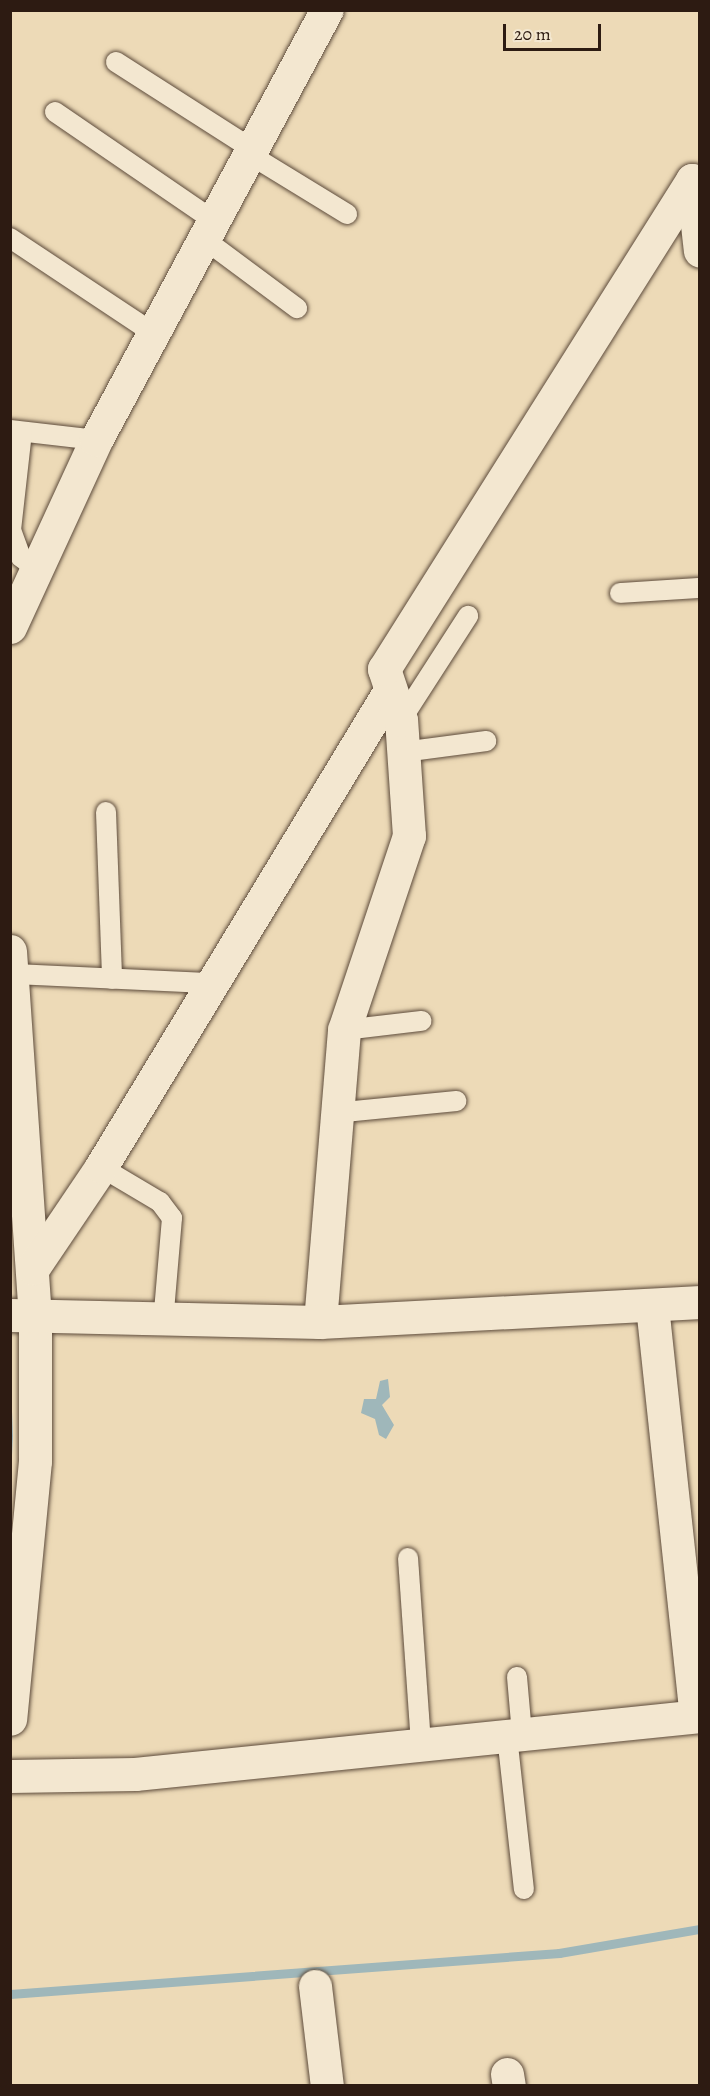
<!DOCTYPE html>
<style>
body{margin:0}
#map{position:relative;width:710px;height:2096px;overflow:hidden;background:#eddab7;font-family:Alegreya,serif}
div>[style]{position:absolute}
.water>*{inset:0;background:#9fb7ba}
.stream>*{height:9px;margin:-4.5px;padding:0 4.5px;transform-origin:4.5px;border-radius:4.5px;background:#9fb7ba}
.roads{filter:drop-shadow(0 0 2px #5d4b3b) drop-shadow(0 0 2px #5d4b3b)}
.lane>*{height:20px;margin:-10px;padding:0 10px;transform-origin:10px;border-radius:10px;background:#f3e7d0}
.street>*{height:33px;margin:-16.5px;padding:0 16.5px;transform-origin:16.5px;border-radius:16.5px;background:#f3e7d0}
.secondary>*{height:33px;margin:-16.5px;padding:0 16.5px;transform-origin:16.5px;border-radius:16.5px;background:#f3e7d0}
span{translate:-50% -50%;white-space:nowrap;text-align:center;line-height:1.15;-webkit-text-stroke:6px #f3e7d0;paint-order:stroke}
.frame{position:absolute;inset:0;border:12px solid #2d1b12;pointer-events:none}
.scale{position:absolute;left:503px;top:24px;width:98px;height:27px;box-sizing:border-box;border:3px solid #2d1b12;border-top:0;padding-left:8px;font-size:18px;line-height:21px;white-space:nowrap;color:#2d1b12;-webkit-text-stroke:4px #f3e7d0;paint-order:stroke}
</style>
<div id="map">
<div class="water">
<i style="clip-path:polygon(10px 1362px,13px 1436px,11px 1475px,10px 1475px)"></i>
<i style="clip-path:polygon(388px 1379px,390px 1397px,382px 1405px,394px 1425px,386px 1439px,379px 1435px,375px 1419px,361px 1413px,364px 1399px,376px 1399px,380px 1381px)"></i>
</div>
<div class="stream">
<i style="left:10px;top:1994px;width:551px;rotate:-4.27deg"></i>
<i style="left:559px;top:1953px;width:143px;rotate:-9.7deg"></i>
</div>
<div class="roads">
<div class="lane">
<i style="left:116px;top:62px;width:161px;rotate:32.6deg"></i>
<i style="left:55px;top:112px;width:193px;rotate:34.4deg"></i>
<i style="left:249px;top:154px;width:115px;rotate:31.5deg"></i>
<i style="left:10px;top:238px;width:172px;rotate:33.6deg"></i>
<i style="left:204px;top:239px;width:116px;rotate:36.6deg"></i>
<i style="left:10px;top:430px;width:87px;rotate:6.6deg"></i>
<i style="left:22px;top:432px;width:99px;rotate:96.4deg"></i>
<i style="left:11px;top:530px;width:29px;rotate:70deg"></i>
<i style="left:21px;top:557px;width:21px;rotate:39deg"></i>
<i style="left:620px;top:593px;width:80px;rotate:-3.6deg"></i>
<i style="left:401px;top:720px;width:124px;rotate:-57.2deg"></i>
<i style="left:403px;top:752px;width:84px;rotate:-7.5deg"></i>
<i style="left:106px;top:812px;width:167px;rotate:87.9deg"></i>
<i style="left:14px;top:974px;width:194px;rotate:2.7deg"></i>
<i style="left:344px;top:1030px;width:78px;rotate:-6.7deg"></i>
<i style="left:334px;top:1113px;width:123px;rotate:-5.6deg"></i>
<i style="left:101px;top:1167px;width:69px;rotate:30.7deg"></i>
<i style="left:160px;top:1202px;width:20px;rotate:53deg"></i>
<i style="left:172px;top:1218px;width:104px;rotate:94.9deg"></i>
<i style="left:408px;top:1558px;width:186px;rotate:86deg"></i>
<i style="left:517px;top:1677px;width:57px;rotate:85deg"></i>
<i style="left:507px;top:1736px;width:154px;rotate:83.7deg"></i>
</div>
<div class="street">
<i style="left:10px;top:627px;width:206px;rotate:-65.3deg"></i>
<i style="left:96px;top:440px;width:488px;rotate:-61.8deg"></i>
<i style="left:10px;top:951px;width:367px;rotate:86.1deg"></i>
<i style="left:35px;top:1317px;width:144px;rotate:90deg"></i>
<i style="left:35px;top:1461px;width:259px;rotate:95.5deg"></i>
<i style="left:33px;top:1268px;width:122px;rotate:-56deg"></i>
<i style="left:101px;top:1167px;width:555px;rotate:-58.77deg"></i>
<i style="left:652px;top:1306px;width:412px;rotate:83.9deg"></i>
<i style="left:320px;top:1322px;width:293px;rotate:-85.3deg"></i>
<i style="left:344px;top:1030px;width:205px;rotate:-71.5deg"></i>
<i style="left:409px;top:836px;width:116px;rotate:-93.9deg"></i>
<i style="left:401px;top:720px;width:54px;rotate:-108.4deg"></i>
<i style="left:384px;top:669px;width:578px;rotate:-57.79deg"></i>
<i style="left:692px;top:180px;width:71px;rotate:83.6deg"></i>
<i style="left:10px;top:1776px;width:125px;rotate:-0.9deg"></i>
<i style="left:135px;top:1774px;width:568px;rotate:-5.86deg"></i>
<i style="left:315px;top:1986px;width:101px;rotate:83.2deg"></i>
<i style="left:507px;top:2074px;width:12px;rotate:81deg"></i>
</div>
<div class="secondary">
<i style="left:10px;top:1315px;width:310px;rotate:1.3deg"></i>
<i style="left:320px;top:1322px;width:381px;rotate:-3deg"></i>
</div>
</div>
<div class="frame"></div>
<div class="scale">20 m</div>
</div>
